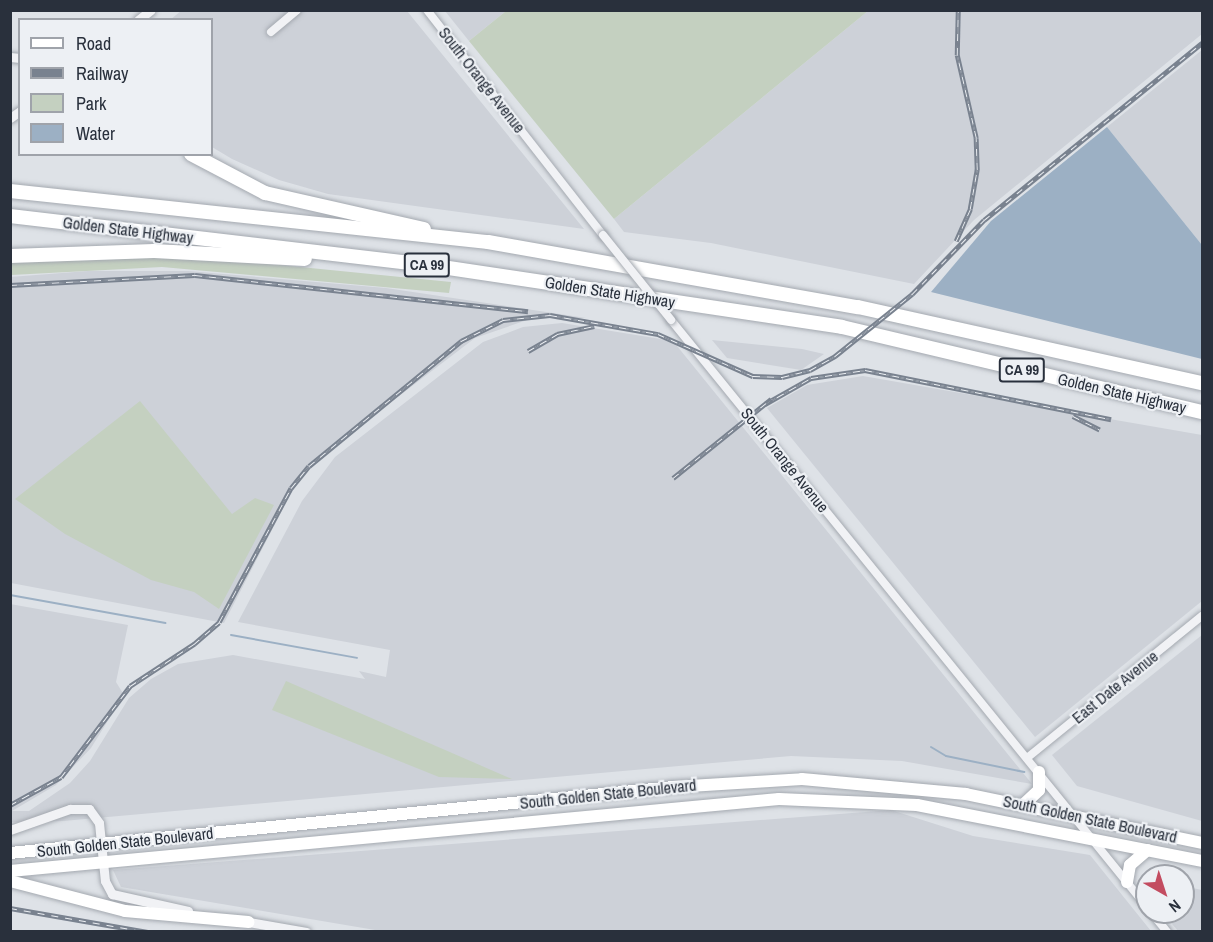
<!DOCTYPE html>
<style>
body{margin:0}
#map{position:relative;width:1213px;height:942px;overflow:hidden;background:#dee2e7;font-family:"Archivo Narrow",sans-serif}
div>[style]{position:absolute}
.built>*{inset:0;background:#cdd1d8}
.green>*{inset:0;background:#c4d0c0}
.water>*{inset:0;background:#9cb0c4}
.stream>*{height:2px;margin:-1px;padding:0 1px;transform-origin:1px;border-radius:1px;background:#9cb0c4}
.roads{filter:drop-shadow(0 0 2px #a4a9b0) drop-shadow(0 0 2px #a4a9b0)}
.minor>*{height:8px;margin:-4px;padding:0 4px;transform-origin:4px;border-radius:4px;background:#f1f2f5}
.tertiary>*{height:9px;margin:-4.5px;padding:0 4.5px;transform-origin:4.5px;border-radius:4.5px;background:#f1f2f5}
.primary>*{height:12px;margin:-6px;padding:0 6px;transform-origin:6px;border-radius:6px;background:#fff}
.motorway>*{height:14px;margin:-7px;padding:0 7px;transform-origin:7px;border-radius:7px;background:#fff}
.rail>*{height:4.5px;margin-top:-2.25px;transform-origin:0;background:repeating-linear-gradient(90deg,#edf0f4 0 7px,#79828f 0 14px);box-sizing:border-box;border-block:2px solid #79828f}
.bridges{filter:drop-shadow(0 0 2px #a4a9b0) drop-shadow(0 0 2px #a4a9b0)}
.minor-bridge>*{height:8px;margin:-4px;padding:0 4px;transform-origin:4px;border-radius:4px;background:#f1f2f5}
span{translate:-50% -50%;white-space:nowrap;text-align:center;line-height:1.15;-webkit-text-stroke:4.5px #edf0f4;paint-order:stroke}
.shield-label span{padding:2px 4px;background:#edf0f4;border:2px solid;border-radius:4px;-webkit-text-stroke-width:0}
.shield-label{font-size:15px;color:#29303c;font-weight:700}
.street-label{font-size:16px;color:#29303c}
.frame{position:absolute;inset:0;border:12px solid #29303c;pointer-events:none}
.legend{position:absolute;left:18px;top:18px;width:195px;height:138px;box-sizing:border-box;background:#edf0f4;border:2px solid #9fa3aa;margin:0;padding:8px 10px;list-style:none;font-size:18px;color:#29303c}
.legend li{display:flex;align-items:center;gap:12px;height:30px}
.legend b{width:30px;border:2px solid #9fa3aa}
.north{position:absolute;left:1135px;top:864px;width:60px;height:60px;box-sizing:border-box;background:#edf0f4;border:2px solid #9fa3aa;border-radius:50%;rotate:141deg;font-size:16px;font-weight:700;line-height:24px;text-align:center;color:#29303c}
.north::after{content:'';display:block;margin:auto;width:21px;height:27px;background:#c34c60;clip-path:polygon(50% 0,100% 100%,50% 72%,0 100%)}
</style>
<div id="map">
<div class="built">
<i style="clip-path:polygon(182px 10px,407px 11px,584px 229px,328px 194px,279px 180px,232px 159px,212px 147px,212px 20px,170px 20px)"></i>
<i style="clip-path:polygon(445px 11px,506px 11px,469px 41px)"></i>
<i style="clip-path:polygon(868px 11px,1202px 11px,1202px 34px,974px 220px,914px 284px,711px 243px,624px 232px,614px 219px)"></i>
<i style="clip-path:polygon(1202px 50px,1202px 245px,1107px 127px)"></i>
<i style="clip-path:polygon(88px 271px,188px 271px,386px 288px,586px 318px,533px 318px,475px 338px,327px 451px,307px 469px,290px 495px,224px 623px,11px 583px,10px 277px)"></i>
<i style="clip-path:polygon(562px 323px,673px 341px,1032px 784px,902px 761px,791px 756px,63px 821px,11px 822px,10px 604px,128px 625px,116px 682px,124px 695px,91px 748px,56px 785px,12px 811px,29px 811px,70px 783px,90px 761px,129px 698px,151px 679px,178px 664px,233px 655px,365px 679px,359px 671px,386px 677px,390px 650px,238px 622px,302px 501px,335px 457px,483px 342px,523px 327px)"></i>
<i style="clip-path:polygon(712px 340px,802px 349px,824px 354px,801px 370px,727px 358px)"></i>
<i style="clip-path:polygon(863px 376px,1202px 435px,1202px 601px,1035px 737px,767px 408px,807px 385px)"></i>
<i style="clip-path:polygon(1202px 635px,1202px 821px,1077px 786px,1052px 755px)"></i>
<i style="clip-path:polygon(891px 810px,973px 836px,1090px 855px,1151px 931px,381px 931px,121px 887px,113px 870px)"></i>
<i style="clip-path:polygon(1183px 886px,1202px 890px,1202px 931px,1178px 931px,1162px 912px,1183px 912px)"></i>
</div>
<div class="green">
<i style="clip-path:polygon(506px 11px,506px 10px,868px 11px,614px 219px,469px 41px)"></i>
<i style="clip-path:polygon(165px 257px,260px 263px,451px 282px,449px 293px,162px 267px,11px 275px,10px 261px)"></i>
<i style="clip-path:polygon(140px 401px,232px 514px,255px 498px,274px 505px,219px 609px,194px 592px,151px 580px,65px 534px,15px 499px)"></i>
<i style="clip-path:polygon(286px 681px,512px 779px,439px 777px,272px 710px)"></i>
</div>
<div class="water">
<i style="clip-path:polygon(1107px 127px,1202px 245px,1202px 359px,931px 292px,991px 221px)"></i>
</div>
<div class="stream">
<i style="left:10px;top:595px;width:158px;rotate:10.2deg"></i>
<i style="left:231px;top:635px;width:128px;rotate:10.3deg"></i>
<i style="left:931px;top:747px;width:17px;rotate:31deg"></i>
<i style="left:946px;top:756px;width:80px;rotate:11.6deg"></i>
</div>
<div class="roads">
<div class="minor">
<i style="left:427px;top:10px;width:286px;rotate:52deg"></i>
<i style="left:271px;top:32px;width:34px;rotate:-40deg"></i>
<i style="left:671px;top:320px;width:756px;rotate:50.96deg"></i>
<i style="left:1027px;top:758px;width:225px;rotate:-39.1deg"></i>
<i style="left:1151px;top:912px;width:26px;rotate:51deg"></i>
</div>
<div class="tertiary">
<i style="left:138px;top:20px;width:16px;rotate:-38deg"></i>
<i style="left:10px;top:57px;width:10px;rotate:6deg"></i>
<i style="left:10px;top:118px;width:12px;rotate:-35deg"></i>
<i style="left:10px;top:830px;width:64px;rotate:-19.3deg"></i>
<i style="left:70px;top:809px;width:19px"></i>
<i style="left:89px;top:809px;width:17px;rotate:54deg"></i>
<i style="left:99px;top:823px;width:58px;rotate:84.1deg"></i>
<i style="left:105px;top:881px;width:15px;rotate:62deg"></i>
<i style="left:112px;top:894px;width:78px;rotate:12.6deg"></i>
<i style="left:243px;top:921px;width:64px;rotate:9.9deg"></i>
</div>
<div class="primary">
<i style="left:1023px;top:805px;width:22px;rotate:-43deg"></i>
<i style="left:1039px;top:790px;width:18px;rotate:-90deg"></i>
<i style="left:10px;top:853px;width:666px;rotate:-5.68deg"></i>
<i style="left:673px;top:787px;width:129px;rotate:-3.5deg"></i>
<i style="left:802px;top:779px;width:165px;rotate:5.2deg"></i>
<i style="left:966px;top:794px;width:241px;rotate:11.7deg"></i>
<i style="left:10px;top:871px;width:772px;rotate:-5.35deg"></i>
<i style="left:779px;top:799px;width:138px;rotate:2.5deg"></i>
<i style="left:917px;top:805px;width:290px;rotate:11.1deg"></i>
<i style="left:10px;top:881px;width:119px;rotate:14.6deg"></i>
<i style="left:125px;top:911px;width:124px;rotate:5.1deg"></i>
<i style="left:1127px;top:882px;width:17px;rotate:-80deg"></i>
<i style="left:1130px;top:865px;width:23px;rotate:-41deg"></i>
</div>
<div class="motorway">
<i style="left:191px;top:154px;width:84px;rotate:27.8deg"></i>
<i style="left:265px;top:193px;width:163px;rotate:12.8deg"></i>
<i style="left:10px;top:191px;width:481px;rotate:6.1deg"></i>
<i style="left:488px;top:242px;width:376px;rotate:10deg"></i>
<i style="left:858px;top:307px;width:352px;rotate:12.5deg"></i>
<i style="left:10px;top:216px;width:435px;rotate:6.7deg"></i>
<i style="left:442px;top:267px;width:404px;rotate:8.5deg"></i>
<i style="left:842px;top:327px;width:370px;rotate:13.3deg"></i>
<i style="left:10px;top:256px;width:144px;rotate:-2deg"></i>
<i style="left:154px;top:251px;width:151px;rotate:3deg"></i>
</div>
</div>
<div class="rail">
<i style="left:956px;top:241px;width:35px;rotate:-66deg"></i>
<i style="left:970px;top:209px;width:40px;rotate:-80deg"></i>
<i style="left:977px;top:170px;width:32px;rotate:-92deg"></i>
<i style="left:976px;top:138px;width:85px;rotate:-102.9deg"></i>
<i style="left:957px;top:55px;width:45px;rotate:-88.7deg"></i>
<i style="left:10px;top:285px;width:185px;rotate:-3.1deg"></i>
<i style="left:195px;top:275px;width:335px;rotate:6.2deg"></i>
<i style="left:528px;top:351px;width:34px;rotate:-30deg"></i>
<i style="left:557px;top:334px;width:38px;rotate:-12deg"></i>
<i style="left:765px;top:404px;width:53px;rotate:-29.5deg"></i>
<i style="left:811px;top:378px;width:55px;rotate:-8.4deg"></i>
<i style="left:865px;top:370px;width:251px;rotate:11.3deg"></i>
<i style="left:1073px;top:416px;width:30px;rotate:27deg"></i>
<i style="left:673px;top:478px;width:126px;rotate:-38.9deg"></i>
<i style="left:10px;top:805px;width:58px;rotate:-28.8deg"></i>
<i style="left:61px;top:777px;width:114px;rotate:-52.8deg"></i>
<i style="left:130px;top:686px;width:77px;rotate:-33.3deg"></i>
<i style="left:194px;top:644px;width:33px;rotate:-41deg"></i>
<i style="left:219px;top:622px;width:152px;rotate:-61.8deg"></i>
<i style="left:291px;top:488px;width:28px;rotate:-51deg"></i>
<i style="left:309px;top:466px;width:197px;rotate:-39.4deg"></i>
<i style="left:461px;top:341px;width:47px;rotate:-26.6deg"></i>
<i style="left:503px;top:320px;width:47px;rotate:-6.1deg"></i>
<i style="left:550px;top:315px;width:110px;rotate:10deg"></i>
<i style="left:658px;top:334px;width:104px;rotate:23.9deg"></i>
<i style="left:753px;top:376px;width:29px;rotate:2deg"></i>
<i style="left:782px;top:377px;width:29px;rotate:-14deg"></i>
<i style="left:810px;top:370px;width:29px;rotate:-29deg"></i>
<i style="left:835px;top:356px;width:99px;rotate:-38.8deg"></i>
<i style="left:912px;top:294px;width:103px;rotate:-45.8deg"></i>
<i style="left:984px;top:220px;width:281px;rotate:-39.1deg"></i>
<i style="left:10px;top:908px;width:140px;rotate:9.9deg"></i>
</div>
<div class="bridges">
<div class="minor-bridge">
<i style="left:603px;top:235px;width:109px;rotate:51.3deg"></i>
</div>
</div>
<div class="shield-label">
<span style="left:427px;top:265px">CA 99</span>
<span style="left:1022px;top:370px">CA 99</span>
</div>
<div class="street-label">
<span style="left:482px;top:80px;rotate:52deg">South Orange Avenue</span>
<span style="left:128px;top:230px;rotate:7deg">Golden State Highway</span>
<span style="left:610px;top:292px;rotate:9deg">Golden State Highway</span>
<span style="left:1122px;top:393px;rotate:13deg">Golden State Highway</span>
<span style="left:785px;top:460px;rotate:51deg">South Orange Avenue</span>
<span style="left:1115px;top:687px;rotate:-39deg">East Date Avenue</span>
<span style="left:608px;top:794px;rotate:-6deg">South Golden State Boulevard</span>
<span style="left:1090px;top:819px;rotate:12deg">South Golden State Boulevard</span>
<span style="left:125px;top:842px;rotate:-6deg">South Golden State Boulevard</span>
</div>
<div class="frame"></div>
<ul class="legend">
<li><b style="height:8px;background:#fff"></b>Road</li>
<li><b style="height:8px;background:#79828f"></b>Railway</li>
<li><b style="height:16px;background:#c4d0c0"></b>Park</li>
<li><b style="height:16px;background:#9cb0c4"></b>Water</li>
</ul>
<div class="north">N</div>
</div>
